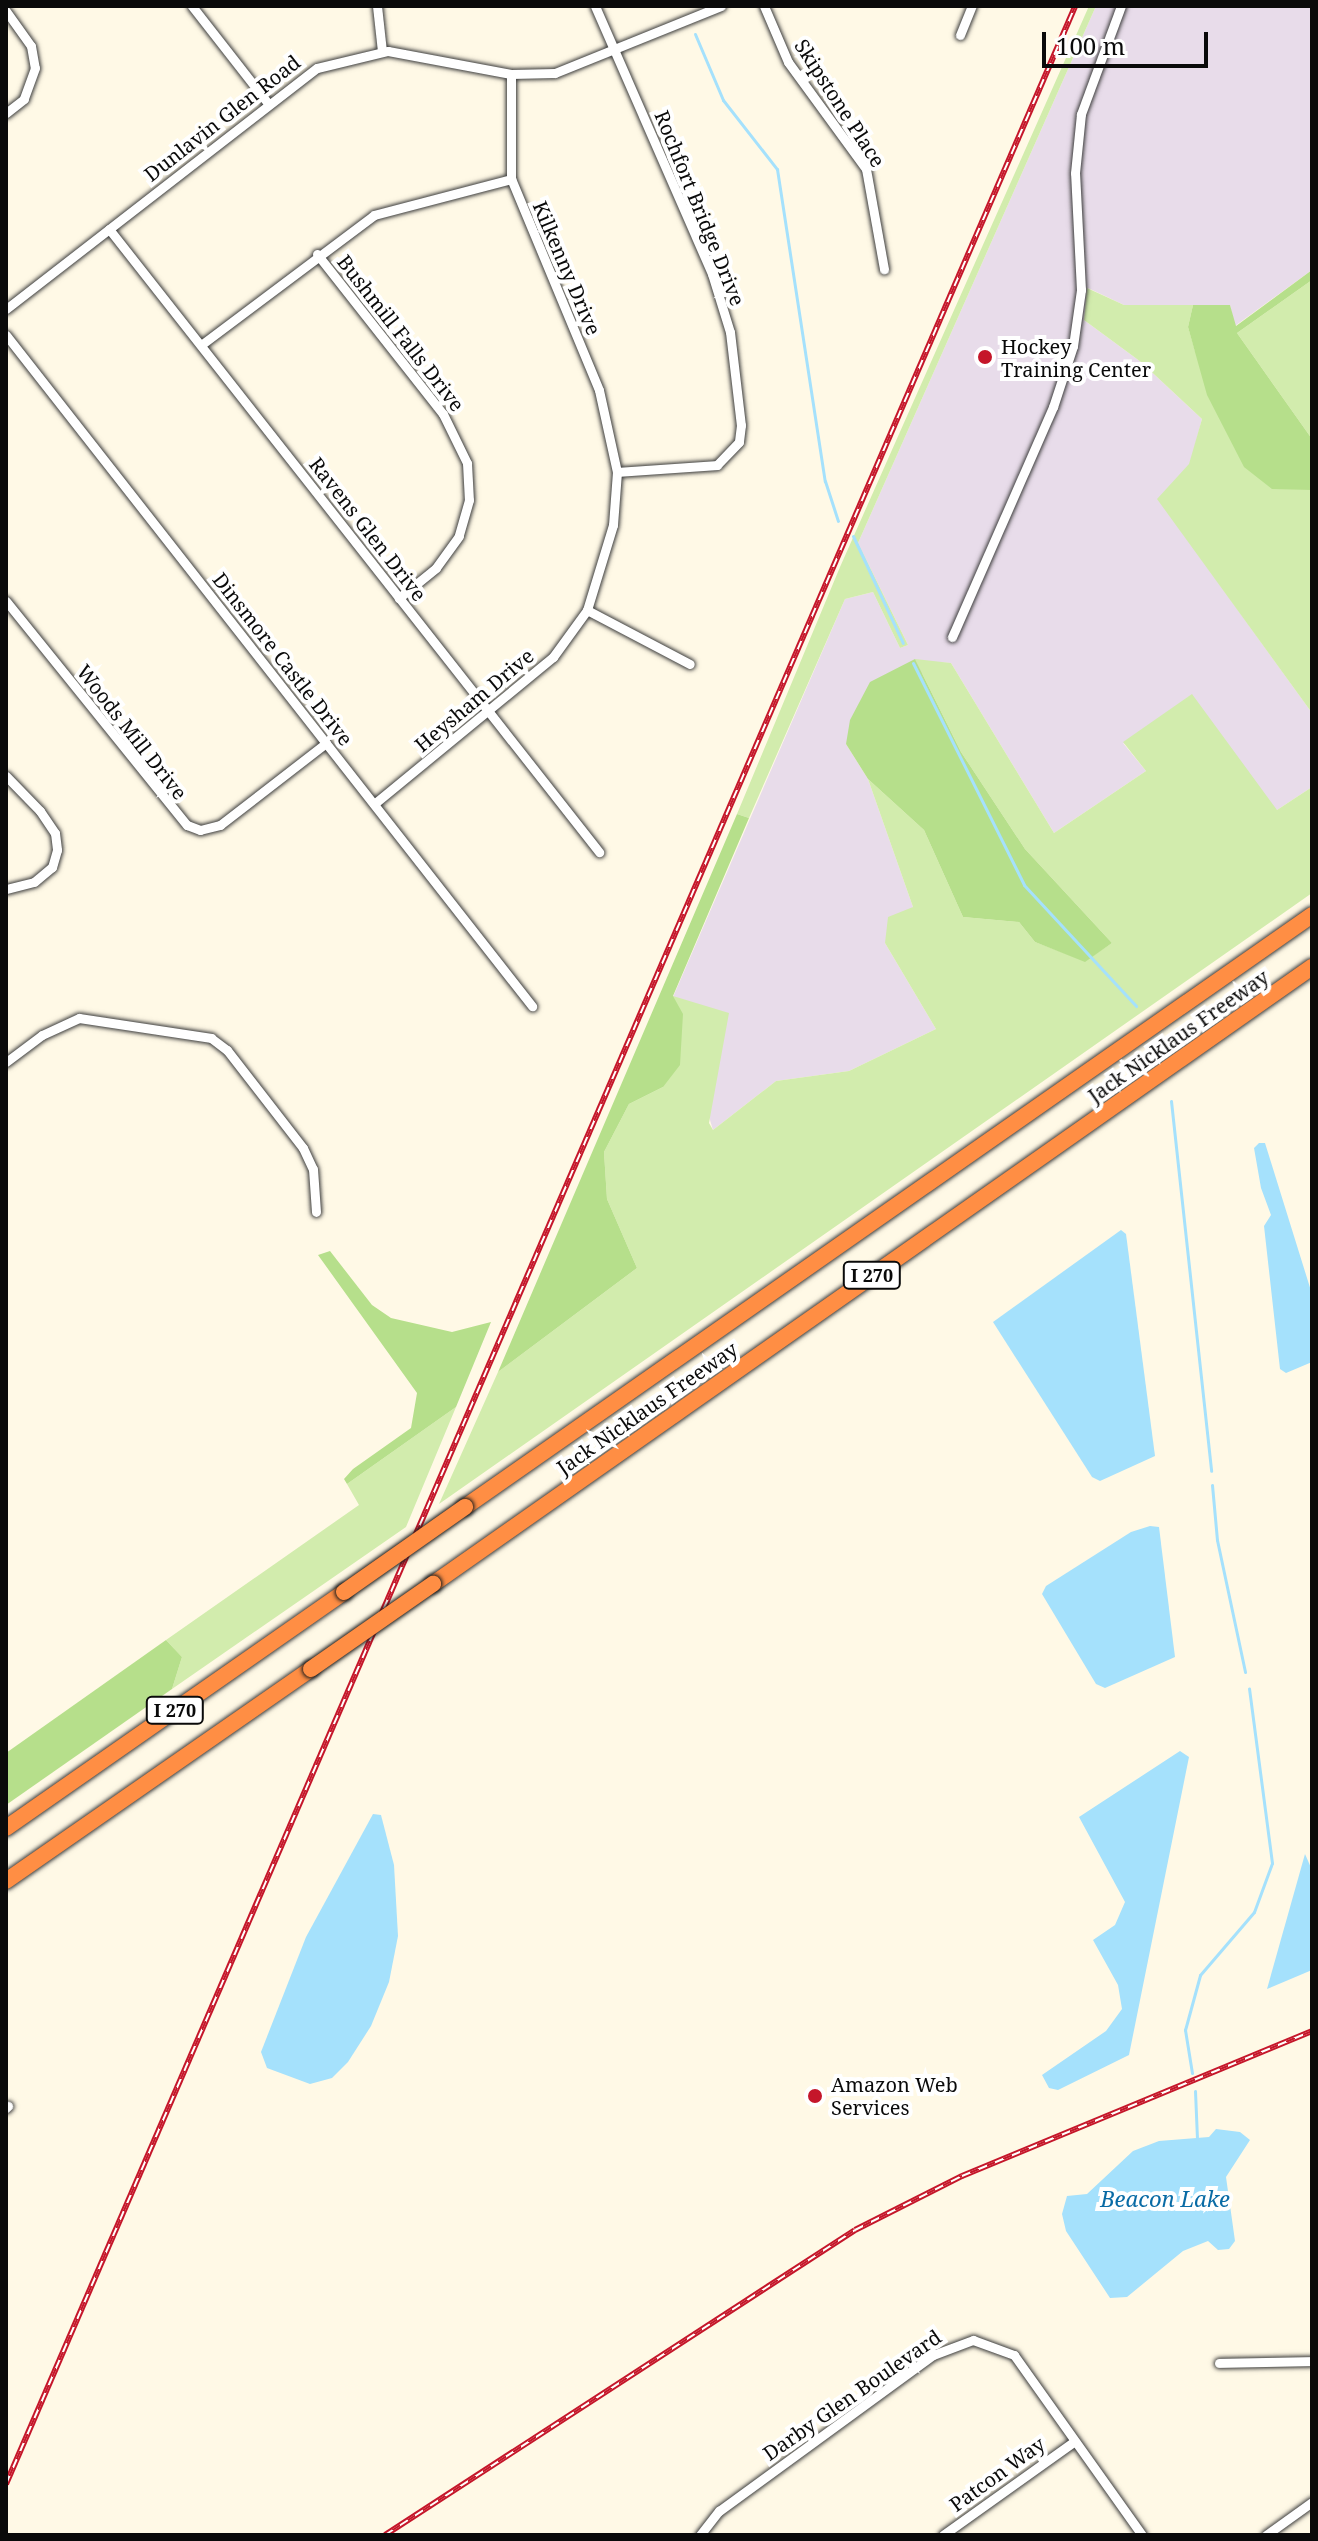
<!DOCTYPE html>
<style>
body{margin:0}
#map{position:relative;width:1318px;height:2541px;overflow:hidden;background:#fff9e6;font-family:"Noto Serif",serif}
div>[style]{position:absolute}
.industrial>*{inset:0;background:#e8dcea}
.green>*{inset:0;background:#d2ecad}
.forest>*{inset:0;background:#b6df8b}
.water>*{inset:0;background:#a5e1fc}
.stream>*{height:3px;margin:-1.5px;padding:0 1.5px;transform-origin:1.5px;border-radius:1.5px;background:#a5e1fc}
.roads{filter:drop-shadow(0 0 2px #3d3d3d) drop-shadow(0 0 2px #3d3d3d)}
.minor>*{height:9px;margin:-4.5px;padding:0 4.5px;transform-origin:4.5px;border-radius:4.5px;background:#fff}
.motorway>*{height:16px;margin:-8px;padding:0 8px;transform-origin:8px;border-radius:8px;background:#ff8e44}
.rail>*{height:6px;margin-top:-3px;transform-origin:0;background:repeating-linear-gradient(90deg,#fff 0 9px,#c5162a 0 18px);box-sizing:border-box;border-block:2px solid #c5162a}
.bridges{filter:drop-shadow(0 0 2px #1b1b1b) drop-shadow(0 0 2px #1b1b1b)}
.motorway-bridge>*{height:16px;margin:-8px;padding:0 8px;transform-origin:8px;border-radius:8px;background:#ff8e44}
.dots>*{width:22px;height:22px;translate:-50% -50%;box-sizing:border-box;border:4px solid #fff;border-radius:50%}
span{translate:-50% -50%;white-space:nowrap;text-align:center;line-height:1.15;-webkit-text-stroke:8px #fff;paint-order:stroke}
.shield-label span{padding:2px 6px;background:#fff;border:2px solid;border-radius:6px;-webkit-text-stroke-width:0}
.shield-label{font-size:18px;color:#0a0a0a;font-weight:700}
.street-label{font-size:20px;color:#0a0a0a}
.poi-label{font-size:20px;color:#0a0a0a}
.left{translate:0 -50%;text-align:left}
.water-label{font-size:22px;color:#096ba5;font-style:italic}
.frame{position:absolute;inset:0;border:8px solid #0a0a0a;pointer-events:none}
.scale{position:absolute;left:1042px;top:32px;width:166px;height:36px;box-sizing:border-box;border:4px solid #0a0a0a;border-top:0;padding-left:10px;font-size:24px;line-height:28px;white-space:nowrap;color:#0a0a0a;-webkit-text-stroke:6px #fff;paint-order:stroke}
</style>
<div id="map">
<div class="industrial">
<i style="clip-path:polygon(1096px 6px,1312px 6px,1312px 270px,1235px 326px,1230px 305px,1124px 305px,1088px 288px,1084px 320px,1141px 362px,1202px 419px,1190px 464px,1158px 499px,1312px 713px,1312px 787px,1277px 810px,1123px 743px,1146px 771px,1054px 833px,951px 663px,935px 662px,846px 744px,868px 779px,913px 907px,885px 943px,936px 1029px,849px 1071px,776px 1081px,713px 1130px,673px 997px,845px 599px,873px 592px,900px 648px,908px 645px,858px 543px)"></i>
</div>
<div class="green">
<i style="clip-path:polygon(1089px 6px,1096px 6px,858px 543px,908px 645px,900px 648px,873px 592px,845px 599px,749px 818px,737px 814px,840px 567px)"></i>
<i style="clip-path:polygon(1312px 280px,1312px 439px,1237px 333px)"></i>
<i style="clip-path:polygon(1087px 288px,1124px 305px,1193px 305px,1188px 327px,1195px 351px,1312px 490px,1312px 713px,1157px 499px,1189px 464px,1202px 419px,1141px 362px,1084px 320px)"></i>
<i style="clip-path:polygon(915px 659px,951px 663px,1054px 833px,1146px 771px,1123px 742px,1192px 694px,1277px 810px,1312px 787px,1312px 893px,439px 1504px,498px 1372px,637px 1268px,607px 1199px,604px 1152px,629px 1104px,663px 1087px,673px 996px,729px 1013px,709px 1123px,713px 1130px,776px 1081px,849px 1071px,936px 1029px,885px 943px,888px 917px,913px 907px,868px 779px,924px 830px,963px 917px,1019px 922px,1035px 942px,1085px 961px,1112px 943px,1025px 849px,961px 752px)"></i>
<i style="clip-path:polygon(456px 1407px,406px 1527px,172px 1689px,182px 1657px,166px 1640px,359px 1505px,347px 1484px)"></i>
</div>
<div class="forest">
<i style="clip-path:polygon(1312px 270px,1312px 280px,1237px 333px,1312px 439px,1312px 490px,1272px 489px,1244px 467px,1207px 395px,1188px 327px,1193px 305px,1230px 305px,1236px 326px)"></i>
<i style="clip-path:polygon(915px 659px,961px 752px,1025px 849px,1112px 943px,1085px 962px,1035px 942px,1019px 922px,963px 917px,924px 830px,868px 779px,846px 744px,850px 720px,870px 682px)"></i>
<i style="clip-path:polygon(737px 814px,749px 818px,673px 996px,683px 1014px,680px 1065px,663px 1087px,629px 1104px,604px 1152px,607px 1199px,637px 1268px,498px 1372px)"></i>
<i style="clip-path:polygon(330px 1251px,372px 1305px,391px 1318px,452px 1332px,491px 1322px,456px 1407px,347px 1484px,344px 1479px,353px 1469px,411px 1428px,417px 1393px,318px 1255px)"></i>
<i style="clip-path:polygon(166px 1640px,182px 1657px,172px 1689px,6px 1805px,6px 1753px)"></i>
</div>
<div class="water">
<i style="clip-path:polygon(1259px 1143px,1265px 1143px,1312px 1294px,1312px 1362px,1286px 1373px,1280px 1369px,1264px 1226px,1271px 1215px,1261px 1188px,1254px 1148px)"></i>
<i style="clip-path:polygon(1121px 1230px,1126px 1234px,1155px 1456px,1100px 1481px,1092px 1477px,993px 1322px)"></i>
<i style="clip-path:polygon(1150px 1526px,1159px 1527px,1175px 1657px,1105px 1688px,1096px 1684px,1042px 1594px,1046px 1586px,1131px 1532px)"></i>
<i style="clip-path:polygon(1180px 1751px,1189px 1757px,1129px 2055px,1058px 2090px,1049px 2088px,1042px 2075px,1106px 2031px,1122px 2009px,1118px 1985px,1093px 1940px,1115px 1925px,1125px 1902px,1079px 1817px)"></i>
<i style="clip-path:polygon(373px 1814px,381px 1815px,394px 1865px,398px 1936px,389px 1982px,371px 2026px,348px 2062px,332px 2078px,310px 2084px,267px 2068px,261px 2052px,306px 1937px)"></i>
<i style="clip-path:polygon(1305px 1854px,1312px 1870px,1312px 1970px,1267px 1989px)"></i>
<i style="clip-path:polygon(1216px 2129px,1240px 2132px,1250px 2140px,1226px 2177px,1235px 2241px,1229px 2249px,1218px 2250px,1208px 2241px,1183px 2251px,1127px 2297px,1110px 2298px,1066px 2231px,1062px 2214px,1067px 2196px,1087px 2194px,1133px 2151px,1159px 2141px,1209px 2137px)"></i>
</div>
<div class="stream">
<i style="left:695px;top:34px;width:72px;rotate:67deg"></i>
<i style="left:723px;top:100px;width:88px;rotate:52deg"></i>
<i style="left:777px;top:169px;width:316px;rotate:81.3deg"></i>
<i style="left:825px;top:481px;width:42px;rotate:72deg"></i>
<i style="left:853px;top:536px;width:118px;rotate:65deg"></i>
<i style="left:913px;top:663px;width:248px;rotate:63.4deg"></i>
<i style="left:1024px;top:885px;width:165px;rotate:47.2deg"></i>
<i style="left:1171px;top:1101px;width:372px;rotate:83.8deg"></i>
<i style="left:1212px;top:1485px;width:55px;rotate:84.8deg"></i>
<i style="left:1217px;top:1540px;width:135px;rotate:78deg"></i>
<i style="left:1192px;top:2073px;width:44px;rotate:-99.2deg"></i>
<i style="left:1185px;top:2030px;width:57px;rotate:-74.7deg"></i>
<i style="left:1200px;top:1975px;width:83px;rotate:-49.4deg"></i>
<i style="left:1254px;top:1912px;width:52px;rotate:-69.8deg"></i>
<i style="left:1272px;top:1863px;width:176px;rotate:-97.5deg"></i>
<i style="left:1195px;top:2091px;width:47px;rotate:87.6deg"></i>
</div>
<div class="roads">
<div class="minor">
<i style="left:192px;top:6px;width:122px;rotate:52deg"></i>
<i style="left:377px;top:6px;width:45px;rotate:83.7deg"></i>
<i style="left:595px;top:6px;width:292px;rotate:66.4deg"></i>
<i style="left:712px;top:274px;width:61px;rotate:72.8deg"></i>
<i style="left:730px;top:332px;width:94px;rotate:83.3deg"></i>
<i style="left:741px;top:425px;width:17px;rotate:97deg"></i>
<i style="left:739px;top:442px;width:32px;rotate:134deg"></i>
<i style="left:717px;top:465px;width:100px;rotate:176deg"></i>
<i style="left:764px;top:6px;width:61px;rotate:66.8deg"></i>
<i style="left:788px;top:62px;width:132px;rotate:53.9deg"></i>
<i style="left:866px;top:169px;width:102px;rotate:79.8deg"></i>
<i style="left:6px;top:11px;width:43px;rotate:54.5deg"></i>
<i style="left:31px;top:46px;width:22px;rotate:80deg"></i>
<i style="left:35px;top:68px;width:33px;rotate:110deg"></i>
<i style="left:24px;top:99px;width:23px;rotate:142deg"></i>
<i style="left:960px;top:35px;width:31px;rotate:-68deg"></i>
<i style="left:109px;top:229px;width:793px;rotate:51.81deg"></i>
<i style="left:317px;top:254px;width:204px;rotate:51.8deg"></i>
<i style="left:443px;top:414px;width:55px;rotate:63.9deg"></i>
<i style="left:467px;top:463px;width:37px;rotate:87deg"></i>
<i style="left:469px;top:500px;width:37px;rotate:106deg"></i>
<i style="left:459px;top:536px;width:39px;rotate:126deg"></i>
<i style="left:436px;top:568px;width:48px;rotate:141deg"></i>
<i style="left:6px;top:309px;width:393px;rotate:-37.8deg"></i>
<i style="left:317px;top:68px;width:73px;rotate:-13.5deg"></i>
<i style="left:388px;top:51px;width:125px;rotate:10.6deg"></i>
<i style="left:511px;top:74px;width:44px;rotate:-1.3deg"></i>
<i style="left:555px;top:73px;width:179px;rotate:-22deg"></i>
<i style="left:6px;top:335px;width:853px;rotate:51.91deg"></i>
<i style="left:201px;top:345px;width:216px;rotate:-36.9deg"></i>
<i style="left:374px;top:215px;width:142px;rotate:-14.7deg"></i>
<i style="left:6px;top:601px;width:288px;rotate:51.1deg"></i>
<i style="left:187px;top:825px;width:14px;rotate:21deg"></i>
<i style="left:200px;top:830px;width:21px;rotate:-14deg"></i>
<i style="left:220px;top:825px;width:134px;rotate:-37.7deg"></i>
<i style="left:587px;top:610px;width:116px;rotate:27.7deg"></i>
<i style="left:952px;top:637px;width:251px;rotate:-66.3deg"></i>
<i style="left:1053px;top:407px;width:64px;rotate:-71.8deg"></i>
<i style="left:1073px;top:346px;width:57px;rotate:-81.9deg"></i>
<i style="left:1081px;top:290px;width:117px;rotate:-92.9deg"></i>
<i style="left:1075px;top:173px;width:59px;rotate:-84.2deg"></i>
<i style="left:1081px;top:114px;width:115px;rotate:-69.7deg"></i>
<i style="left:6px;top:776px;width:49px;rotate:45.8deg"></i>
<i style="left:40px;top:811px;width:27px;rotate:56deg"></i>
<i style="left:55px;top:833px;width:17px;rotate:83deg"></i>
<i style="left:57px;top:850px;width:18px;rotate:106deg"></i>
<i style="left:52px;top:867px;width:23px;rotate:140deg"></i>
<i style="left:34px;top:882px;width:29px;rotate:166deg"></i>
<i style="left:374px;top:804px;width:232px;rotate:-39.4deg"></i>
<i style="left:553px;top:657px;width:58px;rotate:-54.1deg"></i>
<i style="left:587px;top:610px;width:89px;rotate:-73deg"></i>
<i style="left:613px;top:525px;width:53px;rotate:-85.7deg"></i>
<i style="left:617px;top:472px;width:84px;rotate:-102.4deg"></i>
<i style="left:599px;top:390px;width:229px;rotate:-112.6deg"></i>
<i style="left:511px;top:179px;width:105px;rotate:-90deg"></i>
<i style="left:6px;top:1062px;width:45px;rotate:-36.9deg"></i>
<i style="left:42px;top:1035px;width:41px;rotate:-24.7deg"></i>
<i style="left:79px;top:1018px;width:134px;rotate:8.6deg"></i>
<i style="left:211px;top:1038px;width:20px;rotate:37deg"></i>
<i style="left:227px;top:1050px;width:124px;rotate:52.2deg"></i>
<i style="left:303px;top:1148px;width:23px;rotate:65deg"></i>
<i style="left:313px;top:1169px;width:43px;rotate:86deg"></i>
<i style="left:6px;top:2108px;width:3px;rotate:-45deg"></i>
<i style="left:1219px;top:2363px;width:93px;rotate:-1.2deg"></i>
<i style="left:700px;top:2535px;width:31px;rotate:-52deg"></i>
<i style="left:719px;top:2511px;width:265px;rotate:-36.1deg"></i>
<i style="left:933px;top:2355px;width:43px;rotate:-20.6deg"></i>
<i style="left:973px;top:2340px;width:44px;rotate:20.1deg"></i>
<i style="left:1014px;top:2355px;width:221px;rotate:54.6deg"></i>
<i style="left:943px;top:2535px;width:158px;rotate:-35.5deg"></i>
<i style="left:1266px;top:2535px;width:57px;rotate:-35.7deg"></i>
</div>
<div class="motorway">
<i style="left:465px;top:1507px;width:1033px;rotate:-34.95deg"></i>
<i style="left:433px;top:1584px;width:1074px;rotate:-35.07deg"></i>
<i style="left:6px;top:1828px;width:412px;rotate:-34.9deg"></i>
<i style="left:6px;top:1881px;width:371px;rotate:-34.8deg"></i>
</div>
</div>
<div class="rail">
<i style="left:6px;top:2484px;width:2699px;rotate:-66.66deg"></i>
<i style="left:385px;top:2535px;width:560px;rotate:-32.98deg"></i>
<i style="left:855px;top:2230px;width:120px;rotate:-26.8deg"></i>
<i style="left:962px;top:2176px;width:379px;rotate:-22.5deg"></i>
</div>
<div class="bridges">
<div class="motorway-bridge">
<i style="left:344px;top:1592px;width:148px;rotate:-35.1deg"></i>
<i style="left:311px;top:1669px;width:149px;rotate:-34.9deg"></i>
</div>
</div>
<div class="dots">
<i style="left:985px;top:357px;background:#c5162a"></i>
<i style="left:815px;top:2096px;background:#c5162a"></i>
</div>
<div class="shield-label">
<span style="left:872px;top:1275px">I 270</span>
<span style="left:175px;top:1710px">I 270</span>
</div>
<div class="street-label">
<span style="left:840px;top:103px;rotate:57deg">Skipstone Place</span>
<span style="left:222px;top:118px;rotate:-38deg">Dunlavin Glen Road</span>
<span style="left:700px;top:208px;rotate:68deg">Rochfort Bridge Drive</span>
<span style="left:567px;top:268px;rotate:67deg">Kilkenny Drive</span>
<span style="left:401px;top:333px;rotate:52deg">Bushmill Falls Drive</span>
<span style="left:368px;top:529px;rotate:52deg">Ravens Glen Drive</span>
<span style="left:283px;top:659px;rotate:52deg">Dinsmore Castle Drive</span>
<span style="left:474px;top:700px;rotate:-40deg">Heysham Drive</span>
<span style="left:132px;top:732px;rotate:52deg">Woods Mill Drive</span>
<span style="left:1178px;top:1036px;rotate:-35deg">Jack Nicklaus Freeway</span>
<span style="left:647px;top:1408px;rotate:-35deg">Jack Nicklaus Freeway</span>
<span style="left:852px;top:2395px;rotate:-35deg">Darby Glen Boulevard</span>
<span style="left:997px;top:2474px;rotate:-36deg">Patcon Way</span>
</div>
<div class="poi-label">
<span class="left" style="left:1001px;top:358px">Hockey<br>Training Center</span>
<span class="left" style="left:831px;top:2096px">Amazon Web<br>Services</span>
</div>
<div class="water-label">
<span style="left:1165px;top:2199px">Beacon Lake</span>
</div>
<div class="frame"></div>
<div class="scale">100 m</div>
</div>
